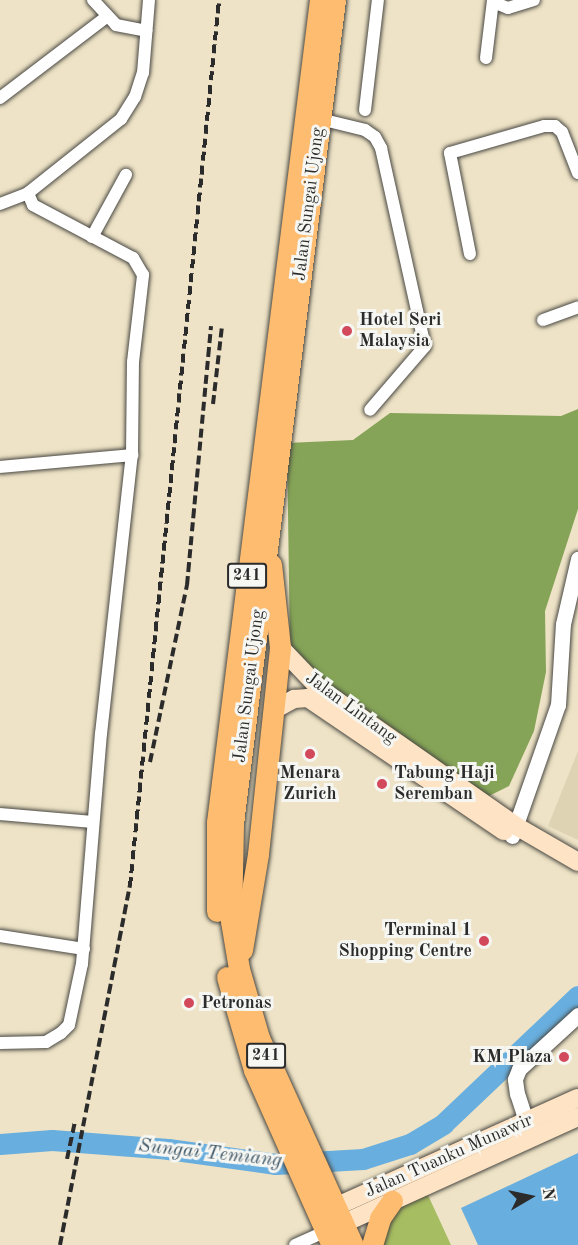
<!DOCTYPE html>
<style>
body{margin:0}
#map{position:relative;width:578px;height:1245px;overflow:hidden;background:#eee3c6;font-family:"Old Standard TT",serif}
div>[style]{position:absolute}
.built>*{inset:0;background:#ded4b4}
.green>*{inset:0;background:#a7bd61}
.forest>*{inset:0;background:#85a457}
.water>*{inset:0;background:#68aede}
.river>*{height:21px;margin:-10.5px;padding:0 10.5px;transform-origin:10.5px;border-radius:10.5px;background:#68aede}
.roads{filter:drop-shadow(0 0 2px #484742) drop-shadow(0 0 2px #484742)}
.minor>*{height:12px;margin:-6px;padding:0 6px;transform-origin:6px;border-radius:6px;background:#fff}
.tertiary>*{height:15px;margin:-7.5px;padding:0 7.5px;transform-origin:7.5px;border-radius:7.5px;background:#fff}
.secondary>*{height:18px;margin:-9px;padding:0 9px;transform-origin:9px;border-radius:9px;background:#fee4c5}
.trunk>*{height:21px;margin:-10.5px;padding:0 10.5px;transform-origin:10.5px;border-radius:10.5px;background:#fdbc6f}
.rail>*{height:4px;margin-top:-2px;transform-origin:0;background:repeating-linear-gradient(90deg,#2b2b2b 0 9px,transparent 0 13.5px)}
.dots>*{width:16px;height:16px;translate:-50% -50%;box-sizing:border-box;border:3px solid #f6f6f2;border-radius:50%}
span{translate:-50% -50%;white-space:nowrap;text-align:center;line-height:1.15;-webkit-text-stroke:6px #f6f6f2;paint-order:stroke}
.shield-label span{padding:2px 4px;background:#f6f6f2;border:2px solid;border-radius:4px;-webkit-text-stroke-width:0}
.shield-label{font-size:16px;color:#2b2b2b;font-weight:700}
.street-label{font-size:18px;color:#2b2b2b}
.poi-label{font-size:18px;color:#2b2b2b;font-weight:700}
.left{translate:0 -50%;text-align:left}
.right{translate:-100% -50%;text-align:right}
.water-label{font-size:20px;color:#40596a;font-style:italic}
.north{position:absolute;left:500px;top:1167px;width:60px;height:60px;-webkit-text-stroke:4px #f6f6f2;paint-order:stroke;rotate:81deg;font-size:16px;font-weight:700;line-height:24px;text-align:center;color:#2b2b2b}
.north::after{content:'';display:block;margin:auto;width:21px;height:27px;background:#2b2b2b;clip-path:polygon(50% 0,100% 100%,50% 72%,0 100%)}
</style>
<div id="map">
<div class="built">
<i style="clip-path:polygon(578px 751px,578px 840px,548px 826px)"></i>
</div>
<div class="green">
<i style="clip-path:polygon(427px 1193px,451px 1245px,381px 1245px,397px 1206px)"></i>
</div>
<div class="forest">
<i style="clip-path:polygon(578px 409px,578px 509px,545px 611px,546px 672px,534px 731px,509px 786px,489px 796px,297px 668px,290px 651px,287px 443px,353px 440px,390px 413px,561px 416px)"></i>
</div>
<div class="water">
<i style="clip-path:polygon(578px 1153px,578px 1245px,478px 1245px,461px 1208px)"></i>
</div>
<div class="river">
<i style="left:0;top:1144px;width:52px;rotate:-4.4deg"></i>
<i style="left:52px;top:1140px;width:116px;rotate:4.4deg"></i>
<i style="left:168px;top:1149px;width:109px;rotate:7.9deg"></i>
<i style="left:276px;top:1164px;width:87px;rotate:-3.3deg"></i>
<i style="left:363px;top:1159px;width:49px;rotate:-17.7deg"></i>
<i style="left:410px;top:1144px;width:39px;rotate:-31deg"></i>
<i style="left:443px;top:1124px;width:186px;rotate:-43.5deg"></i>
</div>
<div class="roads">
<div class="minor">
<i style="left:93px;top:0;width:34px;rotate:47deg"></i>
<i style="left:116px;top:25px;width:31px;rotate:11deg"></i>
<i style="left:493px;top:2px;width:16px;rotate:22deg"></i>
<i style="left:508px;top:8px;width:27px;rotate:-17deg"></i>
<i style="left:486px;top:58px;width:58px;rotate:-83.1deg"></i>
<i style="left:0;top:98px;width:132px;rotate:-37.3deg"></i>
<i style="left:365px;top:110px;width:111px;rotate:-83.3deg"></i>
<i style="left:320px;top:119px;width:46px;rotate:13.7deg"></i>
<i style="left:365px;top:130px;width:12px;rotate:35deg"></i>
<i style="left:375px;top:137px;width:13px;rotate:61deg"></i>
<i style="left:381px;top:148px;width:203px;rotate:77.5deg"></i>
<i style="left:425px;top:346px;width:84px;rotate:130.7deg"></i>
<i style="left:28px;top:193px;width:119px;rotate:-38.5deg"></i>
<i style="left:121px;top:119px;width:26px;rotate:-58deg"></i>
<i style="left:135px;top:97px;width:25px;rotate:-72deg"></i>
<i style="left:143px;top:73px;width:73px;rotate:-85.3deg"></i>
<i style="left:0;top:204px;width:30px;rotate:-21deg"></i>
<i style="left:92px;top:237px;width:71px;rotate:-61.3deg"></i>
<i style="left:470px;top:254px;width:103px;rotate:-101.2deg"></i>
<i style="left:450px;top:153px;width:98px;rotate:-16deg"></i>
<i style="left:544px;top:126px;width:11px"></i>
<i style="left:555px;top:126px;width:9px;rotate:41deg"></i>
<i style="left:562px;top:132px;width:44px;rotate:68.7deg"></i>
<i style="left:543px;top:320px;width:37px;rotate:-20deg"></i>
<i style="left:0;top:467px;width:133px;rotate:-5.2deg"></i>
<i style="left:0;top:814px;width:93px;rotate:4.9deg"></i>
<i style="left:0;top:936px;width:85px;rotate:8.8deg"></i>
<i style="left:0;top:1043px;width:46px;rotate:-1.2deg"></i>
<i style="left:46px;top:1042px;width:17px;rotate:-31deg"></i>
<i style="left:61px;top:1033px;width:11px;rotate:-45deg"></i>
<i style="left:69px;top:1025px;width:62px;rotate:-78deg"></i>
<i style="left:82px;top:964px;width:231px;rotate:-85.3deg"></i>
<i style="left:101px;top:734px;width:281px;rotate:-83.7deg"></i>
<i style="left:132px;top:455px;width:93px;rotate:-89.4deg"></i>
<i style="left:133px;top:362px;width:88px;rotate:-83.4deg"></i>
<i style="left:143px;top:275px;width:20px;rotate:-120deg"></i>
<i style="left:133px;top:258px;width:113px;rotate:-152.1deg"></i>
<i style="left:33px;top:205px;width:13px;rotate:-113deg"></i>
<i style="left:295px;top:1245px;width:34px;rotate:-24deg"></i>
</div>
<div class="tertiary">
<i style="left:512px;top:836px;width:139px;rotate:-70.7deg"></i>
<i style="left:558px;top:705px;width:81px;rotate:-86.5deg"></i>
<i style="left:563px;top:624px;width:67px;rotate:-77deg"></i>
<i style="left:526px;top:1121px;width:28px;rotate:-108deg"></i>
<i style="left:517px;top:1094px;width:15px;rotate:-98deg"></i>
<i style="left:515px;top:1079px;width:11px;rotate:-68deg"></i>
<i style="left:519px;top:1069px;width:80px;rotate:-42.5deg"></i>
</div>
<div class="secondary">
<i style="left:280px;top:647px;width:57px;rotate:46.4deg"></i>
<i style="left:319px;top:688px;width:241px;rotate:35deg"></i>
<i style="left:516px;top:826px;width:72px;rotate:30.1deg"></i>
<i style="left:274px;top:710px;width:23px;rotate:-29deg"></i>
<i style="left:294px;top:699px;width:14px;rotate:-4deg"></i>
<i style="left:308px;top:698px;width:237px;rotate:34.2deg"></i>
<i style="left:324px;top:1212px;width:278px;rotate:-24.2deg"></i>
<i style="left:331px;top:1229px;width:271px;rotate:-24.4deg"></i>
</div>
<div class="trunk">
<i style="left:335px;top:0;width:830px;rotate:97.06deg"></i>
<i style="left:233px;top:824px;width:97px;rotate:91.2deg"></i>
<i style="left:231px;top:921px;width:49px;rotate:80.5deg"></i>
<i style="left:239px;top:969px;width:72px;rotate:73.8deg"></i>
<i style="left:259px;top:1038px;width:227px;rotate:65.6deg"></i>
<i style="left:217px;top:911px;width:89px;rotate:-90deg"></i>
<i style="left:217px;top:822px;width:828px;rotate:-82.86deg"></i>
<i style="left:242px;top:950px;width:97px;rotate:-80.5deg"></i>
<i style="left:258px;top:854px;width:208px;rotate:-83.9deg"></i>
<i style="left:280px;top:647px;width:83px;rotate:-96.2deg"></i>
<i style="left:227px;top:977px;width:97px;rotate:73.8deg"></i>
<i style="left:254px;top:1070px;width:192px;rotate:66deg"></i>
<i style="left:372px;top:1245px;width:28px;rotate:-73deg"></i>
<i style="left:380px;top:1218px;width:21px;rotate:-55deg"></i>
</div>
</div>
<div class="rail">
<i style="left:213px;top:404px;width:79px;rotate:-83.4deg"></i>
<i style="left:150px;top:762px;width:181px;rotate:-78.2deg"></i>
<i style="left:187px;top:585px;width:260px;rotate:-84.7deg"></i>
<i style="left:67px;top:1159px;width:39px;rotate:-78deg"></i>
<i style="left:60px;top:1245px;width:366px;rotate:-79deg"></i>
<i style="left:130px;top:886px;width:890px;rotate:-84.26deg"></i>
</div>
<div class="dots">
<i style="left:347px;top:331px;background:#d1495b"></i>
<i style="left:310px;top:754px;background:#d1495b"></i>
<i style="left:382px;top:784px;background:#d1495b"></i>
<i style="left:484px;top:941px;background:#d1495b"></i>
<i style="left:189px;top:1003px;background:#d1495b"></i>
<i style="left:564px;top:1057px;background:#d1495b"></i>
</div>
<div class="shield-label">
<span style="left:247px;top:576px">241</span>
<span style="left:266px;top:1056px">241</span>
</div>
<div class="street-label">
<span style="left:309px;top:204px;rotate:-83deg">Jalan Sungai Ujong</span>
<span style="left:249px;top:686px;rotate:-83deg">Jalan Sungai Ujong</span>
<span style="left:351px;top:708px;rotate:36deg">Jalan Lintang</span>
<span style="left:449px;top:1156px;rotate:-24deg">Jalan Tuanku Munawir</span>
</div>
<div class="poi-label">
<span class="left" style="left:359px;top:331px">Hotel Seri<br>Malaysia</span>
<span style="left:310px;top:784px">Menara<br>Zurich</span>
<span class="left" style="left:394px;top:784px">Tabung Haji<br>Seremban</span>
<span class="right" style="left:472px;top:941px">Terminal 1<br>Shopping Centre</span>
<span class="left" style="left:201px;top:1003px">Petronas</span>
<span class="right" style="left:552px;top:1057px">KM Plaza</span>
</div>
<div class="water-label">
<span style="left:210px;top:1154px;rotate:6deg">Sungai Temiang</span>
</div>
<div class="north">N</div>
</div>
